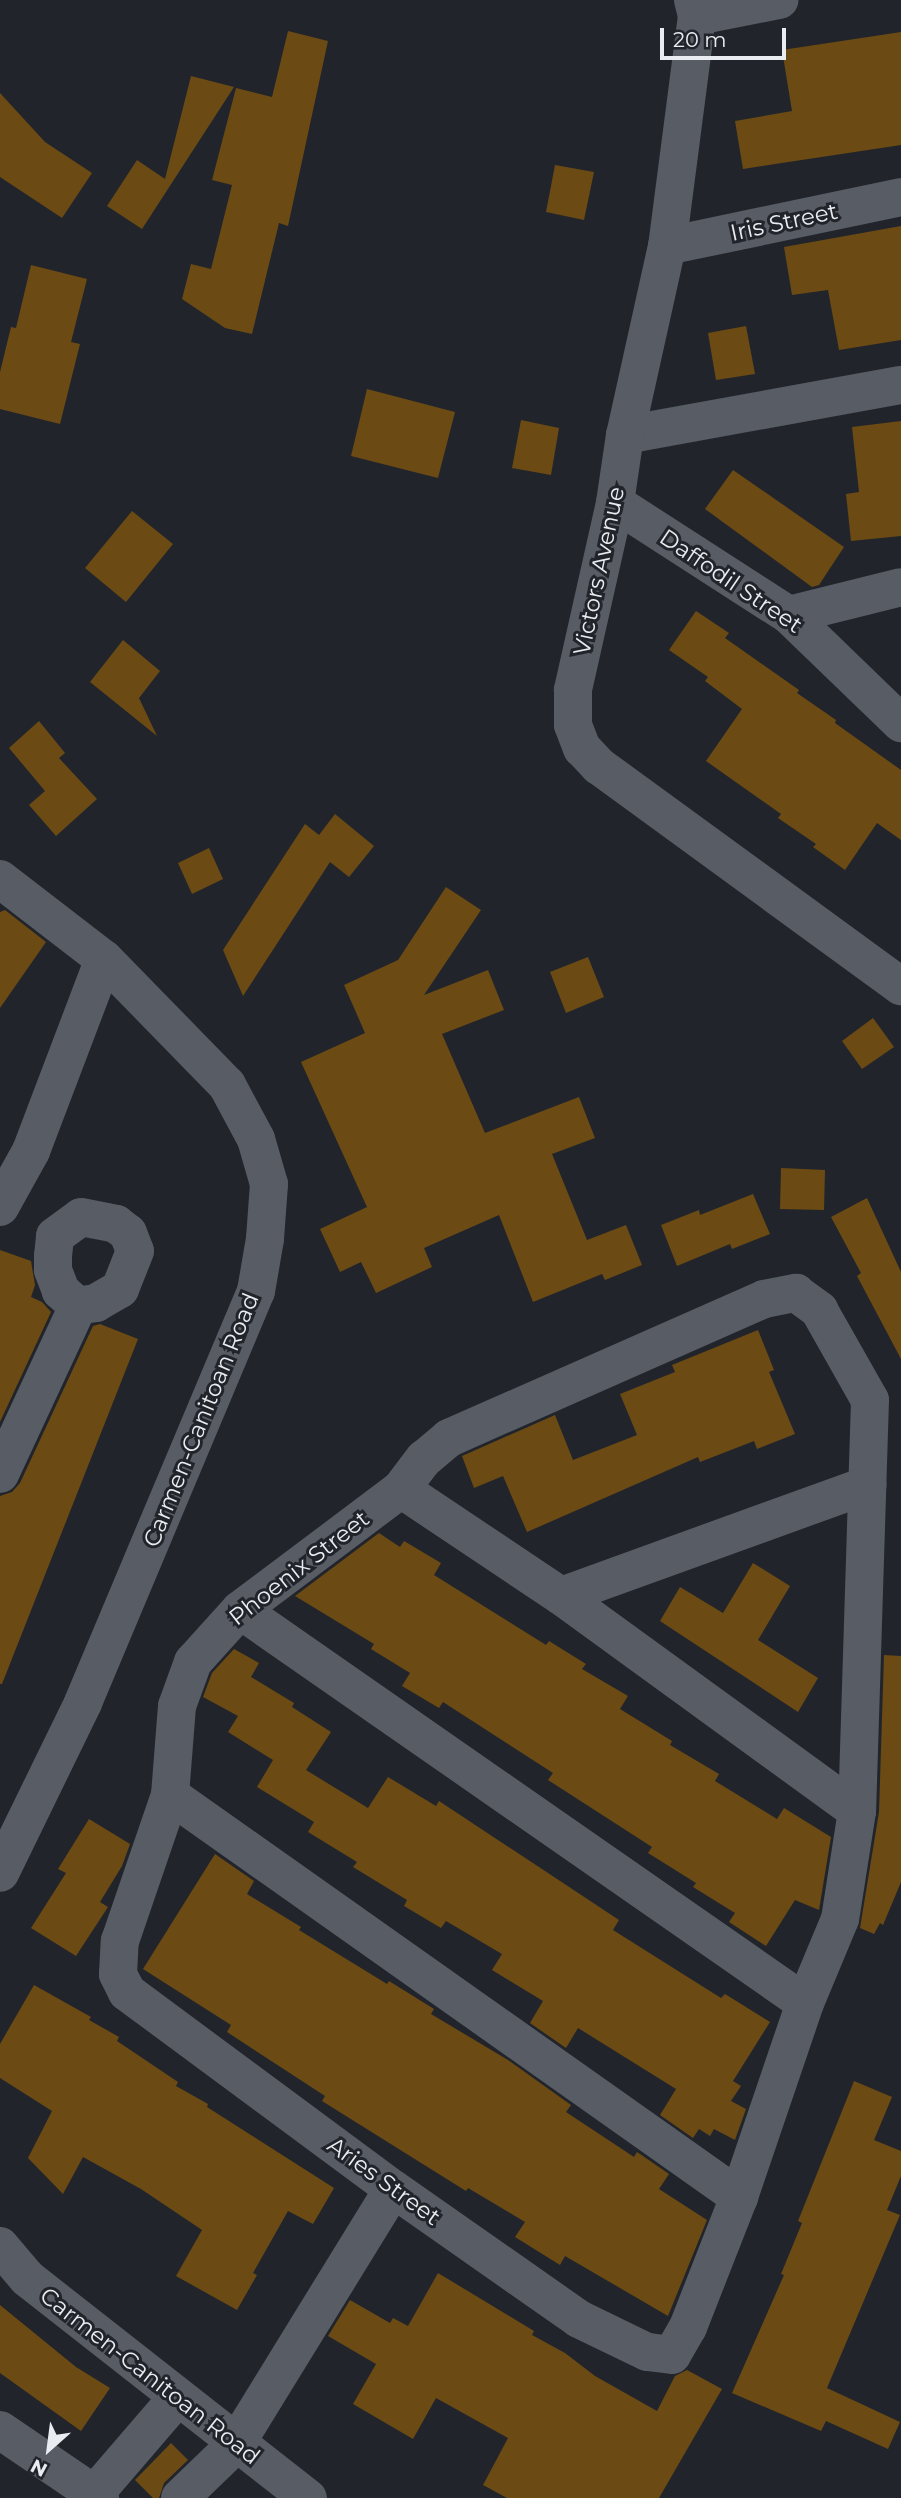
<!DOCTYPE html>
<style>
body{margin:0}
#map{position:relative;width:901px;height:2498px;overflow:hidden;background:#21252b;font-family:Montserrat,sans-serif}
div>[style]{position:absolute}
.building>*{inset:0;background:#6b4a14}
.street>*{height:38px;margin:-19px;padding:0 19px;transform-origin:19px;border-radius:19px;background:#585c64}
.secondary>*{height:38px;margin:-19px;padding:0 19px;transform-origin:19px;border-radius:19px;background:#585c64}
span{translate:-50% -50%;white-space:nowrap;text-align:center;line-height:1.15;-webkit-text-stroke:6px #21252b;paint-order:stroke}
.street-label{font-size:23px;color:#e9ecf0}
.north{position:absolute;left:14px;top:2414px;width:70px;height:70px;-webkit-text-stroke:5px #21252b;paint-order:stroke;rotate:208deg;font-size:19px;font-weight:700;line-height:28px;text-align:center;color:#e9ecf0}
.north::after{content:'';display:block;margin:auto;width:24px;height:32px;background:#e9ecf0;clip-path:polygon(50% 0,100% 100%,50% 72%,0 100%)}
.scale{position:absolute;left:660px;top:28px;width:126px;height:32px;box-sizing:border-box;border:4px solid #e9ecf0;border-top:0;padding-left:9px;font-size:21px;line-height:24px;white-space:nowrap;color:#e9ecf0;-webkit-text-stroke:5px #21252b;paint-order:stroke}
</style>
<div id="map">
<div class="building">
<i style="clip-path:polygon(288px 31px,328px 41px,288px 226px,279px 223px,252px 334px,225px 328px,182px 299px,191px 264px,211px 269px,232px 185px,212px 180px,236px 88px,272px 97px)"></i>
<i style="clip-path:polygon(901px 32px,901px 145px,743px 169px,735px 121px,792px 111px,782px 50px)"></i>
<i style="clip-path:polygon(191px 76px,234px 87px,142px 229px,107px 206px,137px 160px,165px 179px)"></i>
<i style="clip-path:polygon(0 93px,45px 142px,92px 173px,62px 218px,0 177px)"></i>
<i style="clip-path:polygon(555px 165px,594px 172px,584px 220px,546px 212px)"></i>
<i style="clip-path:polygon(901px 226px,901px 340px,839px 350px,828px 290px,792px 295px,784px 247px)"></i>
<i style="clip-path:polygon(31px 265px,87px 279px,71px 342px,80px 344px,60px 424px,0 409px,0 372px,11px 327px,16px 328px)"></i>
<i style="clip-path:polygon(746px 326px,755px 374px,716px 380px,708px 333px)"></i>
<i style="clip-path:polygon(367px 389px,455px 412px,438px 478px,351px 456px)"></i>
<i style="clip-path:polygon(521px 420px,559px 428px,551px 475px,512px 468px)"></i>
<i style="clip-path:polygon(901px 421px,901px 536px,851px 541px,846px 494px,859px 492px,852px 427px)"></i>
<i style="clip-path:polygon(733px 470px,844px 547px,819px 585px,812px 587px,705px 509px)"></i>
<i style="clip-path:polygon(132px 511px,173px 544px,126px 602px,85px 568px)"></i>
<i style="clip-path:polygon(696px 611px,729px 633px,725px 638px,799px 690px,797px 693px,836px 720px,835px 723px,901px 770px,901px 840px,877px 823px,845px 870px,813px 847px,816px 844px,778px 818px,781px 814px,706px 761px,742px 709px,705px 681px,708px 677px,669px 650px)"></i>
<i style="clip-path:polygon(123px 640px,160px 671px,139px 698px,157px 736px,90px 682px)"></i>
<i style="clip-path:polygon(39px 721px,65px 753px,59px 758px,97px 799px,56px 836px,29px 805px,45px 791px,9px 748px)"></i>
<i style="clip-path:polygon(335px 814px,374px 846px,349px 877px,330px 862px,243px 996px,223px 950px,305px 824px,319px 835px)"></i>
<i style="clip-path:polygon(209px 848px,223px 879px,192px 894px,178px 863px)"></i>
<i style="clip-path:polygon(446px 887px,481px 910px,424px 995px,488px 970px,504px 1010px,442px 1034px,485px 1133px,579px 1097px,595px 1138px,552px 1154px,587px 1240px,626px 1225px,642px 1265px,605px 1280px,602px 1274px,533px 1302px,499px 1215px,424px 1248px,432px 1267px,376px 1293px,361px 1262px,340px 1272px,320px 1229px,367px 1207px,301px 1062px,365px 1033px,344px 985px,398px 960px)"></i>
<i style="clip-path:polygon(5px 910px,46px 942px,0 1008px,0 912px)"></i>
<i style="clip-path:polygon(588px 957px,604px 997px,566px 1013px,550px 972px)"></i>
<i style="clip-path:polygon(873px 1018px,894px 1047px,862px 1069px,842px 1041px)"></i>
<i style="clip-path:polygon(781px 1168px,825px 1170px,824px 1210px,780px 1209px)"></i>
<i style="clip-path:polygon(753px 1194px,770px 1234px,732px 1249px,730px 1244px,677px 1266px,661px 1225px,699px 1210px,700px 1215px)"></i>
<i style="clip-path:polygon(867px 1198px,901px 1272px,901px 1359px,857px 1276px,861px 1273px,831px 1217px)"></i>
<i style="clip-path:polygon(0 1250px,31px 1261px,35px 1285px,31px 1297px,42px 1302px,51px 1312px,0 1422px)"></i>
<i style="clip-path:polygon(100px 1324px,138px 1339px,2px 1684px,0 1684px,0 1496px,12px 1492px,20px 1483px,93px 1326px)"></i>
<i style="clip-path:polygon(758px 1330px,774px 1370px,769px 1372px,795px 1434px,757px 1449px,754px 1441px,700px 1462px,698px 1457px,527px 1532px,503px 1476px,474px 1488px,462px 1456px,555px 1415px,573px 1460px,637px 1435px,620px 1394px,675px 1372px,672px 1365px)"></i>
<i style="clip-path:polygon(379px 1533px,400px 1547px,404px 1541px,441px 1563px,434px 1575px,546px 1645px,549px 1641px,586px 1664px,582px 1669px,628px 1696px,620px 1709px,672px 1741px,670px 1745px,719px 1774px,715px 1781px,777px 1819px,784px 1808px,831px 1837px,819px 1910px,795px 1900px,766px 1946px,729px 1922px,735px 1913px,693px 1887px,696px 1883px,648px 1853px,652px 1847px,548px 1780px,553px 1773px,443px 1702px,439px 1708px,402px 1686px,410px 1673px,371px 1649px,374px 1644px,295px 1596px)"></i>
<i style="clip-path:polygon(753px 1563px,790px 1586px,758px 1640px,818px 1678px,798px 1712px,660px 1621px,680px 1587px,723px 1613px)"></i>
<i style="clip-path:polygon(234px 1649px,259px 1663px,251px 1677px,294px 1703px,292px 1707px,331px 1732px,306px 1770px,368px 1808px,388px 1777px,436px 1806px,439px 1801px,619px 1920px,613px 1930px,721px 1998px,725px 1994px,770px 2022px,733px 2081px,741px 2086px,731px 2101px,746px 2109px,735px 2140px,714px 2129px,710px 2136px,699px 2129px,693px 2138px,660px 2115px,676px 2089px,578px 2028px,566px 2048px,530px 2023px,543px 2001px,492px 1970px,502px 1954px,446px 1921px,441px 1928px,404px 1906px,407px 1900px,353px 1867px,357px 1862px,308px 1832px,314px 1822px,257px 1787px,273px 1760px,228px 1732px,238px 1716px,203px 1697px,212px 1673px)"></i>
<i style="clip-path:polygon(884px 1655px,901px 1656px,901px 1882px,883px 1925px,880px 1923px,874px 1934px,860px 1928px,879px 1812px)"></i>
<i style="clip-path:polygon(89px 1819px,130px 1844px,122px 1866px,100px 1902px,108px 1907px,76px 1956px,31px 1928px,66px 1873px,58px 1869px)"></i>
<i style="clip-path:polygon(215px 1854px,254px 1881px,247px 1894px,301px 1927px,299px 1930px,387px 1984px,389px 1981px,434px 2009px,431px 2014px,508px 2060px,571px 2105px,566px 2112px,634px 2157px,637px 2152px,669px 2174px,659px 2189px,707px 2220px,668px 2316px,565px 2256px,560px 2265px,515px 2237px,525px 2222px,468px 2188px,466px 2191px,322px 2101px,325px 2096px,227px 2032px,231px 2025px,143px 1969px)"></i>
<i style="clip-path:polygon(34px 1985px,91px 2017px,89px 2020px,119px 2037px,117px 2041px,178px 2082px,176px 2086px,208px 2104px,207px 2107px,334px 2188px,313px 2224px,288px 2211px,253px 2273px,257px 2275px,237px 2310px,176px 2276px,202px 2230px,141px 2189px,83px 2157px,63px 2194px,28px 2158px,52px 2111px,0 2078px,0 2044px)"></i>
<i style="clip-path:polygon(854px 2081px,892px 2097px,874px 2140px,901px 2151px,901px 2176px,887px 2210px,900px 2215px,827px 2388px,900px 2422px,888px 2449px,826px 2421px,821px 2431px,732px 2393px,784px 2275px,781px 2274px,802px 2223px,798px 2221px)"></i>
<i style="clip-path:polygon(438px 2273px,534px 2331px,532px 2335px,565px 2353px,595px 2376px,657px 2411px,675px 2376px,687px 2370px,722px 2389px,659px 2498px,507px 2498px,483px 2485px,508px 2438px,436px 2398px,413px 2439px,353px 2404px,376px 2364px,328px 2336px,350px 2300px,390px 2323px,393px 2318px,408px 2326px)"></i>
<i style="clip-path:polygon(0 2305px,76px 2367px,110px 2388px,81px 2431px,0 2373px)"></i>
<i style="clip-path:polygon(171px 2443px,188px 2460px,164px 2483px,159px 2498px,153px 2498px,135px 2480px)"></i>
</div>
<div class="street">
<i style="left:697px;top:16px;width:84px;rotate:-11deg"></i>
<i style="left:667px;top:246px;width:239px;rotate:-11.8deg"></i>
<i style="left:625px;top:435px;width:280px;rotate:-10.3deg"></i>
<i style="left:615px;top:503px;width:207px;rotate:32.8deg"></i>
<i style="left:789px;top:615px;width:156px;rotate:44deg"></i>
<i style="left:789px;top:615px;width:115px;rotate:-14deg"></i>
<i style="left:0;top:1207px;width:64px;rotate:-61deg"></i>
<i style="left:31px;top:1151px;width:205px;rotate:-69.2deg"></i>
<i style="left:81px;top:1217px;width:36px;rotate:11deg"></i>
<i style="left:116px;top:1224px;width:15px;rotate:37deg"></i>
<i style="left:128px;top:1233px;width:19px;rotate:69deg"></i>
<i style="left:135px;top:1251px;width:41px;rotate:111.5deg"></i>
<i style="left:120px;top:1289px;width:28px;rotate:150deg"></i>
<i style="left:96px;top:1303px;width:18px;rotate:171deg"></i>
<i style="left:78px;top:1306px;width:23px;rotate:-139deg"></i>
<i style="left:61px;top:1291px;width:22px;rotate:-111deg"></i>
<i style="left:53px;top:1270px;width:14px;rotate:-90deg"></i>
<i style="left:53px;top:1256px;width:20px;rotate:-84deg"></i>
<i style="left:55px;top:1236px;width:32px;rotate:-36deg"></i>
<i style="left:796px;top:1293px;width:29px;rotate:36deg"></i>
<i style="left:819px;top:1310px;width:103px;rotate:60.5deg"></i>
<i style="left:870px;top:1400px;width:411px;rotate:91.8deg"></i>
<i style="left:857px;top:1811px;width:109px;rotate:98.9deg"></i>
<i style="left:840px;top:1919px;width:91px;rotate:112.6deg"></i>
<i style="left:805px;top:2003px;width:205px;rotate:108.8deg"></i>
<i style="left:739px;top:2197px;width:140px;rotate:111.4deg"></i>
<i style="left:688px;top:2327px;width:32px;rotate:120deg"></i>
<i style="left:672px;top:2355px;width:25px;rotate:-173deg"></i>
<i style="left:647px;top:2352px;width:76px;rotate:-154.1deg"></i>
<i style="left:579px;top:2319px;width:227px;rotate:-145deg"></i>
<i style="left:393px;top:2189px;width:331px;rotate:-143.5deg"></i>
<i style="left:127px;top:1992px;width:20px;rotate:-117deg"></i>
<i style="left:118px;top:1974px;width:33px;rotate:-87deg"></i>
<i style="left:120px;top:1941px;width:154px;rotate:-71.1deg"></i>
<i style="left:170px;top:1795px;width:89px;rotate:-85.5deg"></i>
<i style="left:177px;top:1706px;width:47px;rotate:-70deg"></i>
<i style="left:193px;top:1662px;width:70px;rotate:-47.9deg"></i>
<i style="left:240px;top:1610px;width:201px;rotate:-36.9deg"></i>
<i style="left:401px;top:1489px;width:38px;rotate:-53deg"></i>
<i style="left:424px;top:1459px;width:33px;rotate:-40deg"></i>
<i style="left:449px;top:1438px;width:344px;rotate:-23.8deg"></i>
<i style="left:764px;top:1299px;width:33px;rotate:-11deg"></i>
<i style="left:0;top:1474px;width:185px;rotate:-65.1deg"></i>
<i style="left:401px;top:1489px;width:192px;rotate:33.8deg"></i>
<i style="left:561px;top:1596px;width:366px;rotate:36deg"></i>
<i style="left:561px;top:1596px;width:326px;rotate:-19.9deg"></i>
<i style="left:240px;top:1610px;width:688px;rotate:34.82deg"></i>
<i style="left:170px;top:1795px;width:697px;rotate:35.24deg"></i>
<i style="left:0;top:2430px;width:121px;rotate:34.2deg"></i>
<i style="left:91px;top:2498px;width:132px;rotate:-49.3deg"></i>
<i style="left:180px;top:2498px;width:78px;rotate:-44deg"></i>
<i style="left:236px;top:2444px;width:299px;rotate:-58.4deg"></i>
</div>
<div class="secondary">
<i style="left:693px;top:0;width:16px;rotate:76deg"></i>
<i style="left:697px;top:16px;width:232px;rotate:97.4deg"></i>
<i style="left:667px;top:246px;width:194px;rotate:102.5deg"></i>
<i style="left:625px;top:435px;width:69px;rotate:98.4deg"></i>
<i style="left:615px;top:503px;width:192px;rotate:102.7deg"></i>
<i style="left:573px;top:690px;width:35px;rotate:90deg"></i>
<i style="left:573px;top:725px;width:25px;rotate:69deg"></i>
<i style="left:582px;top:748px;width:25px;rotate:47deg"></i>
<i style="left:599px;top:766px;width:374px;rotate:36.1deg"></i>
<i style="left:0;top:879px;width:131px;rotate:37.6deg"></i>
<i style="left:104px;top:959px;width:176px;rotate:45.7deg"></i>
<i style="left:227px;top:1085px;width:61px;rotate:61.8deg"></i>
<i style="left:256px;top:1139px;width:47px;rotate:73.9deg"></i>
<i style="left:269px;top:1184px;width:55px;rotate:94.2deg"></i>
<i style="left:265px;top:1239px;width:53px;rotate:99.8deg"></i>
<i style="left:256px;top:1291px;width:447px;rotate:112.8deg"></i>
<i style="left:83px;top:1703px;width:189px;rotate:116deg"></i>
<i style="left:0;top:2246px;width:42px;rotate:49.8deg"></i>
<i style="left:27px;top:2278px;width:357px;rotate:38.1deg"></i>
</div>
<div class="street-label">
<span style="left:784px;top:222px;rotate:-12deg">Iris Street</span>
<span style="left:599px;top:571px;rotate:-78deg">Victors Avenue</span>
<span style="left:731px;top:581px;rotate:34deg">Daffodil Street</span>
<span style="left:201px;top:1420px;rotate:-68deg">Carmen-Canitoan Road</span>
<span style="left:299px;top:1568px;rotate:-38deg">Phoenix Street</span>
<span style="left:384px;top:2181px;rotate:36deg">Aries Street</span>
<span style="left:150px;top:2376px;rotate:38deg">Carmen-Canitoan Road</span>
</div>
<div class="north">N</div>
<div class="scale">20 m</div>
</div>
